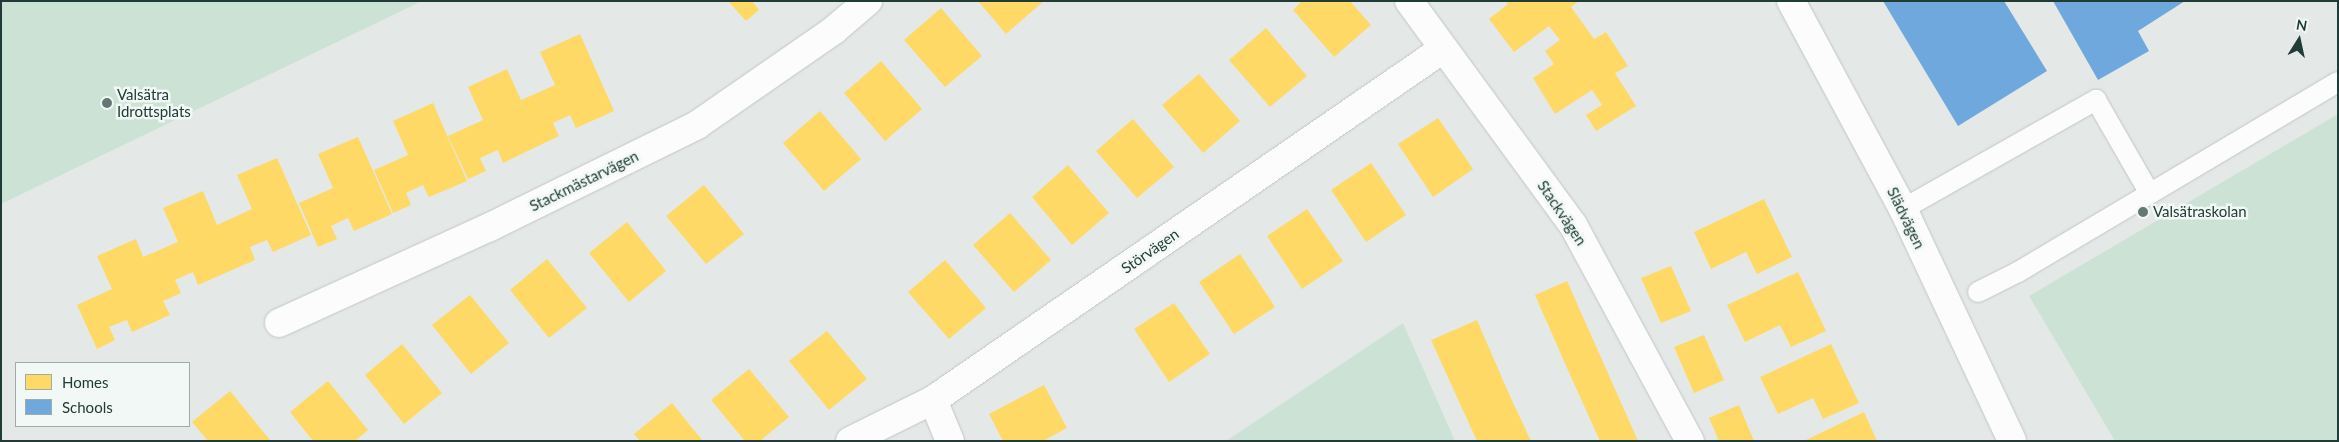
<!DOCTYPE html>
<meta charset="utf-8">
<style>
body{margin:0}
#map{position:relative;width:2339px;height:442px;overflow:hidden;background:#e4e9e7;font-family:Lato,sans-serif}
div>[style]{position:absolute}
.green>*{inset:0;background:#cce2d4}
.homes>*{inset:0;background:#ffd966}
.schools>*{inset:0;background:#6fa8dc}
.roads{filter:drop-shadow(0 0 1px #c1c6c4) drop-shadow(0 0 1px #c1c6c4)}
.lane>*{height:20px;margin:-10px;padding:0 10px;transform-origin:10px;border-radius:10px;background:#fbfcfb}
.street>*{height:28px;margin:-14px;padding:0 14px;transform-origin:14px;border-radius:14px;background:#fbfcfb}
.secondary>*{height:28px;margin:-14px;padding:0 14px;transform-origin:14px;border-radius:14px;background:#fbfcfb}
.dots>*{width:14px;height:14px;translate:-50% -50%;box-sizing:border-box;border:2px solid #f1f8f5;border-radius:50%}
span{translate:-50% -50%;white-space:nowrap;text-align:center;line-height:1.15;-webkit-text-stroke:5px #f1f8f5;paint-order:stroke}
.poi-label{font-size:15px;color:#213c36}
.left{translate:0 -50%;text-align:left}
.street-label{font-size:15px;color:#213c36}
.frame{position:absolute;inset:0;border:2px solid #213c36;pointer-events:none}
.legend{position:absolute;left:15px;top:362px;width:175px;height:65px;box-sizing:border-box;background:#f1f8f5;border:1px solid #9eada9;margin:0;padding:6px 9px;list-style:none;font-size:15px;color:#213c36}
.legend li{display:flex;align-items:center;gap:10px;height:25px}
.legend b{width:25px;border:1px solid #9eada9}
.north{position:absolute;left:2274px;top:15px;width:50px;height:50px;-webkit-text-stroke:4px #f1f8f5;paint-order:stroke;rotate:10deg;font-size:14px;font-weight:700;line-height:20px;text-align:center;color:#213c36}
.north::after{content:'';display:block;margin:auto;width:18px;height:22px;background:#213c36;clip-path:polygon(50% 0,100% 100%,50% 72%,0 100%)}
</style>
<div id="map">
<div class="green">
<i style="clip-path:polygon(1px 1px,422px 1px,1px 204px)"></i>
<i style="clip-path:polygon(2338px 114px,2338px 441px,2115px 441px,2029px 296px)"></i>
<i style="clip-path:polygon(1403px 323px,1455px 441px,1226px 441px)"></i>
</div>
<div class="homes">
<i style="clip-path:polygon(728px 1px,752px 1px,759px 10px,746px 21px)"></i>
<i style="clip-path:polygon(978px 1px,1042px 1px,1043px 2px,1006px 34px)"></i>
<i style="clip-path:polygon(1302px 1px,1350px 1px,1371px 25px,1334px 57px,1293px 10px)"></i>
<i style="clip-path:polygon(1506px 1px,1579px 1px,1571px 7px,1594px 39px,1606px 32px,1628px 66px,1615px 73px,1636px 106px,1596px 131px,1586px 115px,1602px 105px,1592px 90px,1555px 114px,1533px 78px,1554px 64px,1545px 51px,1560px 40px,1549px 26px,1514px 52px,1489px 19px,1508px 4px)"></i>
<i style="clip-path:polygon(941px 8px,982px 56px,945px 87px,904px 40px)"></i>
<i style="clip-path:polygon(1266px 28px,1307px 76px,1270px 107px,1229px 60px)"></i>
<i style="clip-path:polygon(580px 34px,614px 111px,576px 128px,570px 115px,553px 123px,559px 136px,503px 163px,498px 150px,480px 158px,486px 171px,468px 179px,448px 136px,483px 120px,468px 87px,507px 69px,521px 100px,555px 85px,540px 52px)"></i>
<i style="clip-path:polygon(881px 61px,922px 109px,885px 141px,844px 93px)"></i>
<i style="clip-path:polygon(1199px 74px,1240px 121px,1203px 153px,1162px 105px)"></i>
<i style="clip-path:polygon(433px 103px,467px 181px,429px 197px,423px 185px,406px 193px,411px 205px,393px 213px,374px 170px,408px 155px,393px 121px)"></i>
<i style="clip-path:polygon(820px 111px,861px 159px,824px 191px,783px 143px)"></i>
<i style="clip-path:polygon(1438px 118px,1473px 169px,1433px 197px,1398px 144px)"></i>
<i style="clip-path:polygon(1133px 119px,1174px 167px,1137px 198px,1096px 151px)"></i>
<i style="clip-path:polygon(358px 137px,392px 214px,354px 231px,348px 218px,331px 226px,337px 239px,318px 247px,299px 203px,333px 188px,318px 154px)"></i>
<i style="clip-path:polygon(277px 158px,311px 235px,273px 252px,267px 240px,250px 247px,255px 260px,198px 285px,193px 272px,175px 280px,181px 293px,163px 301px,170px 315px,132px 332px,127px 320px,109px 327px,115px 340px,97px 349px,77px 305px,112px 289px,97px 256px,136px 239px,143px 257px,178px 242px,163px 208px,203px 191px,217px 225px,252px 209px,237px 175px)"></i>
<i style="clip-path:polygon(1371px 163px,1406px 215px,1366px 242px,1331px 190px)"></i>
<i style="clip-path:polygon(1068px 165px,1109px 213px,1072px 245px,1032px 197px)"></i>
<i style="clip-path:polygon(704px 185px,744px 234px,706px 264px,666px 216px)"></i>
<i style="clip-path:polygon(1764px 199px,1792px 257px,1757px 274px,1746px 252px,1711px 269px,1694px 232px)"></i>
<i style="clip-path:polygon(1307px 209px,1343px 261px,1302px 289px,1267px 236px)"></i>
<i style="clip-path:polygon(1010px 213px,1051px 260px,1014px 292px,973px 245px)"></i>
<i style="clip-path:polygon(627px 222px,666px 271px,629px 302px,589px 253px)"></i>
<i style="clip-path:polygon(1240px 254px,1275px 307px,1234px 334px,1199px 282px)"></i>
<i style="clip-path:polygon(547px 259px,587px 308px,549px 338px,510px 290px)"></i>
<i style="clip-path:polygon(945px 260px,986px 308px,949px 339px,908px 292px)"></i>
<i style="clip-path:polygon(1671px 266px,1691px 311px,1661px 323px,1641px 278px)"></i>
<i style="clip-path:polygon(1798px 272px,1826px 331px,1791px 347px,1780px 325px,1745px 342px,1727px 305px)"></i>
<i style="clip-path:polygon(1567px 281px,1599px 353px,1638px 441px,1600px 441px,1567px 368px,1535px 295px)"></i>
<i style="clip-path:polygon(470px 295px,509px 343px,471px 374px,432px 325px)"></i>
<i style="clip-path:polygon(1174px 303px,1210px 354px,1169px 382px,1134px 329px)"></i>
<i style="clip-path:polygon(1477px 320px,1509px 394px,1531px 441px,1477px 441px,1431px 340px)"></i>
<i style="clip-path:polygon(827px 331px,867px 379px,829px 410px,789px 361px)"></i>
<i style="clip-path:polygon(1704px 335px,1724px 380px,1694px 393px,1674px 347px)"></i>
<i style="clip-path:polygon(402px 344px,442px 393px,404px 424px,365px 375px)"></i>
<i style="clip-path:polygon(1831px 344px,1859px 403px,1823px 419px,1813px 398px,1778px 414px,1760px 377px)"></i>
<i style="clip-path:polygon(749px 369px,789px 417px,760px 441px,745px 441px,711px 400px)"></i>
<i style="clip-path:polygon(328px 381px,368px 430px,355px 441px,313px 441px,290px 412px)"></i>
<i style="clip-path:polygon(1044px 385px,1067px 428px,1043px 441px,1003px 441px,989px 414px)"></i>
<i style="clip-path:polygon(230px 391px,270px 440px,269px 441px,208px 441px,192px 422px)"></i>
<i style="clip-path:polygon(672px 403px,703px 441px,640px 441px,634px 434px)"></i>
<i style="clip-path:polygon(1739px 405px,1754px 441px,1719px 441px,1709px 418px)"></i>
<i style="clip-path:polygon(1864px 412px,1877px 441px,1804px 441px)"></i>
</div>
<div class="schools">
<i style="clip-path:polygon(1883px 1px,2004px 1px,2047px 71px,1958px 126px)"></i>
<i style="clip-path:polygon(2053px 1px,2185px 1px,2138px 31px,2149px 51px,2098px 80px)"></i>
</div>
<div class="roads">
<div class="lane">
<i style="left:1903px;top:209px;width:222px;rotate:-29.5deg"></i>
<i style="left:2096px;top:100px;width:108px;rotate:60.1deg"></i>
<i style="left:1978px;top:292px;width:45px;rotate:-26.6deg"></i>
<i style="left:2018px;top:272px;width:372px;rotate:-30.7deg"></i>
</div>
<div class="street">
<i style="left:1409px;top:1px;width:278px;rotate:53.8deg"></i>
<i style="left:1573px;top:225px;width:246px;rotate:61.6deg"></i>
<i style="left:279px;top:323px;width:232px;rotate:-24.5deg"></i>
<i style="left:490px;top:227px;width:231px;rotate:-26.2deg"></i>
<i style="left:697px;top:125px;width:167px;rotate:-34.7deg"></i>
<i style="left:834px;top:30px;width:45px;rotate:-40.5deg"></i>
<i style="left:933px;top:400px;width:44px;rotate:67.5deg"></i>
<i style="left:850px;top:441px;width:93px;rotate:-26.3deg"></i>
<i style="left:933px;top:400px;width:619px;rotate:-34.54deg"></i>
</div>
<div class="secondary">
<i style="left:1791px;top:1px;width:236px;rotate:61.7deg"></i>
<i style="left:1903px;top:209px;width:256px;rotate:64.8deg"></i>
</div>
</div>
<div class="dots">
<i style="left:107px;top:103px;background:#657974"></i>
<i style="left:2143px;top:212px;background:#657974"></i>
</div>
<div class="poi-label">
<span class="left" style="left:117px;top:103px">Valsätra<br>Idrottsplats</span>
<span class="left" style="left:2153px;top:212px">Valsätraskolan</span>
</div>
<div class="street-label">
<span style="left:584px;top:181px;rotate:-26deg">Stackmästarvägen</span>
<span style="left:1562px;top:213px;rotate:56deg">Stackvägen</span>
<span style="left:1906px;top:218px;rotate:64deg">Slädvägen</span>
<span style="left:1150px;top:251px;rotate:-35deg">Störvägen</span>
</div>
<div class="frame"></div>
<ul class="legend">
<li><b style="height:14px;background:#ffd966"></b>Homes</li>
<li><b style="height:14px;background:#6fa8dc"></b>Schools</li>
</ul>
<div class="north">N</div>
</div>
